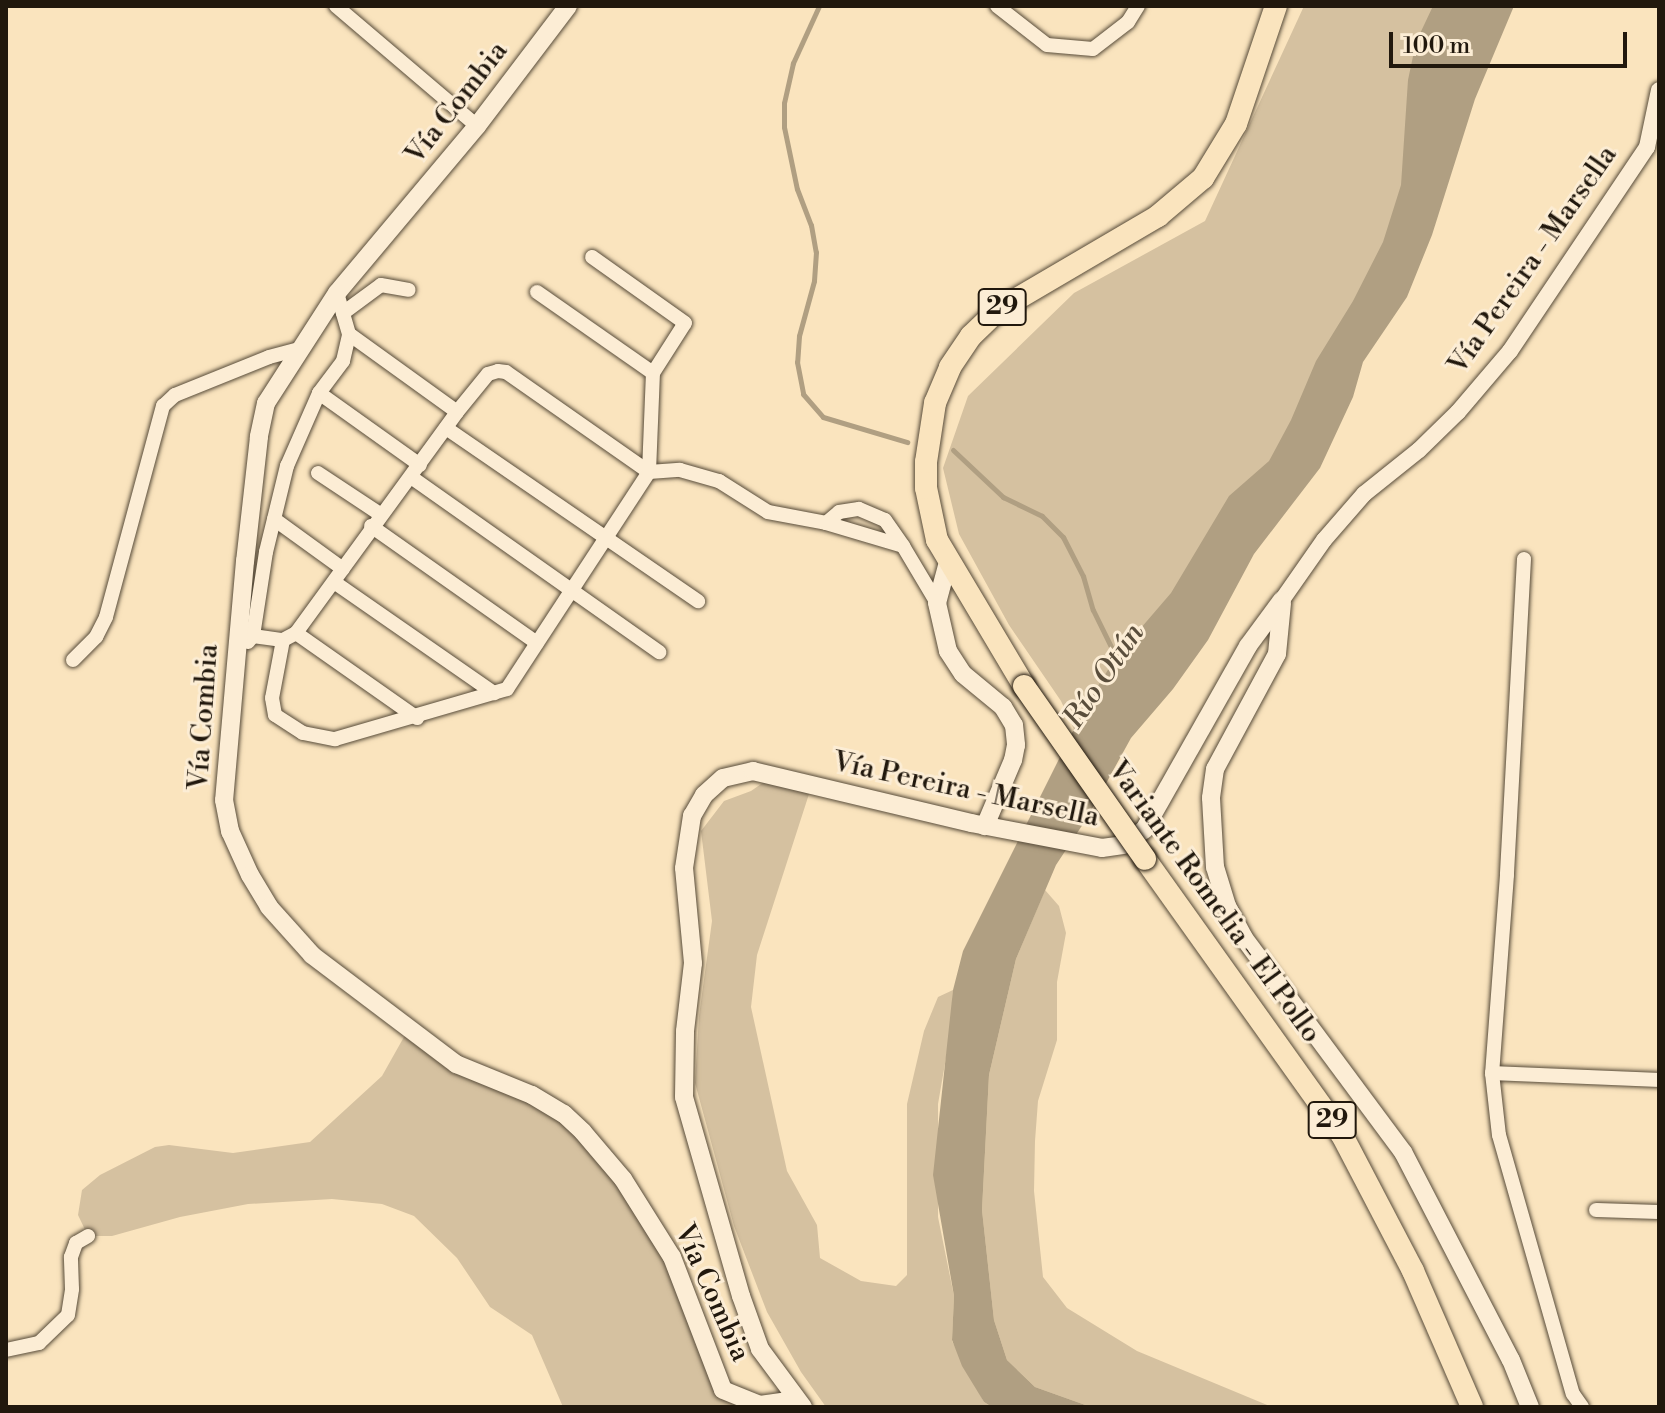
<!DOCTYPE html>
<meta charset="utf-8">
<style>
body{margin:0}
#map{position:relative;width:1665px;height:1413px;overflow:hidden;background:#fae4be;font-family:"Libre Bodoni",serif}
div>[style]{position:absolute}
.green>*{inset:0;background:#d5c1a0}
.water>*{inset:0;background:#b09f82}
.stream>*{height:5px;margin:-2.5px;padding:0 2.5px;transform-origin:2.5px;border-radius:2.5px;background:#b09f82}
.roads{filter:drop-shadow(0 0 2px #574b39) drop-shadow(0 0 2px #574b39)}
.minor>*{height:14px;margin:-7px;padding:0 7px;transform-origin:7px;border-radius:7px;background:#fcedd5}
.tertiary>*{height:16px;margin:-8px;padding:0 8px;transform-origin:8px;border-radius:8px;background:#fcedd5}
.secondary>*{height:18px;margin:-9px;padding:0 9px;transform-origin:9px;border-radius:9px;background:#fcedd5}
.trunk>*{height:22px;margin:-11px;padding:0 11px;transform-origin:11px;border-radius:11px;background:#fae4be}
.bridges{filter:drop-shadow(0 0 2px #21180d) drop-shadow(0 0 2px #21180d)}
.trunk-bridge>*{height:22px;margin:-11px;padding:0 11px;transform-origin:11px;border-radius:11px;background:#fae4be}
span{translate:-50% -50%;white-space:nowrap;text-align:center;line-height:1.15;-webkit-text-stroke:6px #fcedd5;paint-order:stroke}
.shield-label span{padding:2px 6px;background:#fcedd5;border:2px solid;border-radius:6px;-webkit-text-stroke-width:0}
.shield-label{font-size:26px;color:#21180d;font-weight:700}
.street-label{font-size:28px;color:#21180d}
.water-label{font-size:30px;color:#5a4e3c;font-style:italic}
.frame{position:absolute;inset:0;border:8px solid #21180d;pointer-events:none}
.scale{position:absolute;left:1389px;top:32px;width:238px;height:36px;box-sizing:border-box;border:4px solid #21180d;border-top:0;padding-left:10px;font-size:24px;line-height:28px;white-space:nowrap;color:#21180d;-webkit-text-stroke:6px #fcedd5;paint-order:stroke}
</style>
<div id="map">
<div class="green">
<i style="clip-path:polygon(1304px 6px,1460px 6px,1402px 238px,1315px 413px,1088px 760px,1061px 701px,1009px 625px,959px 534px,943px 468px,968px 396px,1074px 293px,1205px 221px)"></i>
<i style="clip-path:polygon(767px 780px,809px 794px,757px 955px,751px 1007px,787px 1171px,817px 1225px,820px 1258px,861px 1281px,896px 1286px,907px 1275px,907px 1104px,924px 1031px,938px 997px,953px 990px,951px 1029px,938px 1104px,938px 1217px,954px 1296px,952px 1341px,984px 1402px,992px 1407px,826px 1407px,801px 1372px,767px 1312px,734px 1226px,695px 1083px,699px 1016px,712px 921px,701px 831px,724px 801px,751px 791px)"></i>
<i style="clip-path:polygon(1045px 890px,1059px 906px,1066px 933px,1057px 982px,1057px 1040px,1038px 1101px,1035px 1141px,1034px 1191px,1043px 1277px,1067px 1308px,1137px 1351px,1272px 1407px,1091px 1407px,1035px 1387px,1007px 1360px,994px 1320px,982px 1210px,989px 1075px,1016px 959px)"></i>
<i style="clip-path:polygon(409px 1028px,564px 1114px,672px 1257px,723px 1390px,803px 1407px,563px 1407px,532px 1335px,490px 1307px,457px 1258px,414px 1216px,382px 1204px,332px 1199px,248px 1204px,180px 1217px,112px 1236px,88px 1236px,78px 1215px,82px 1190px,100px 1175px,155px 1147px,169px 1145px,233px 1153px,310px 1142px,382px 1076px)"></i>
</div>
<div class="water">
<i style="clip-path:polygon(1433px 6px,1514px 6px,1475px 99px,1432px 235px,1407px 297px,1363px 362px,1353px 397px,1320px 468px,1254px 554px,1208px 640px,1173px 689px,1131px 738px,1087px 818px,1056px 865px,1016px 959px,989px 1075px,982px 1210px,994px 1320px,1007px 1360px,1035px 1387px,1091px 1407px,992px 1407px,984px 1402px,962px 1366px,952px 1340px,954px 1296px,933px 1175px,953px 990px,963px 951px,1086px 705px,1116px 657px,1171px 593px,1229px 496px,1269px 461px,1291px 420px,1316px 361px,1353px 301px,1383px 242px,1401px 185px,1408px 80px,1416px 42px)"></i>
</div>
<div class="stream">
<i style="left:819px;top:6px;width:63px;rotate:114.5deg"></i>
<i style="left:793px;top:63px;width:41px;rotate:102.7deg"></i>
<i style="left:784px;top:103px;width:24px;rotate:90deg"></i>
<i style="left:784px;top:127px;width:63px;rotate:78.2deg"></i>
<i style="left:797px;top:189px;width:39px;rotate:69deg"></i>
<i style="left:811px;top:225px;width:27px;rotate:80deg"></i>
<i style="left:816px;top:252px;width:29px;rotate:94deg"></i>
<i style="left:814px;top:281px;width:57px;rotate:105.3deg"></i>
<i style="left:799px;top:336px;width:26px;rotate:94deg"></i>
<i style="left:797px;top:362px;width:33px;rotate:79deg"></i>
<i style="left:803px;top:394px;width:30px;rotate:49deg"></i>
<i style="left:823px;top:417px;width:88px;rotate:16.6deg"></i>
<i style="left:953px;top:450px;width:69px;rotate:43.2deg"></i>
<i style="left:1003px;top:497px;width:43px;rotate:26deg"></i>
<i style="left:1042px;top:516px;width:30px;rotate:45deg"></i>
<i style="left:1063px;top:537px;width:44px;rotate:62.9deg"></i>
<i style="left:1083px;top:576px;width:35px;rotate:74deg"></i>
<i style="left:1093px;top:610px;width:52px;rotate:63.9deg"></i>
<i style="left:1116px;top:657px;width:5px;rotate:22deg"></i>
</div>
<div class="roads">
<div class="minor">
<i style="left:336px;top:6px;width:185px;rotate:40.4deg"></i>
<i style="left:997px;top:6px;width:63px;rotate:38deg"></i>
<i style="left:1047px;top:45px;width:46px;rotate:5deg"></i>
<i style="left:1093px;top:49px;width:44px;rotate:-37.6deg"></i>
<i style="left:1128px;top:22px;width:19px;rotate:-58deg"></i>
<i style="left:537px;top:292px;width:141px;rotate:34.9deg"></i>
<i style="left:343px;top:313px;width:47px;rotate:-36.4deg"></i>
<i style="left:381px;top:285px;width:28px;rotate:10deg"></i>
<i style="left:349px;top:334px;width:133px;rotate:35.8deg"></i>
<i style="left:319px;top:393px;width:124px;rotate:35.5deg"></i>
<i style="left:446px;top:428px;width:306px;rotate:34.5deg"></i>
<i style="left:318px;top:473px;width:74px;rotate:33.5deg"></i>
<i style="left:411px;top:477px;width:304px;rotate:35.2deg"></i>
<i style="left:274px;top:519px;width:85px;rotate:35.9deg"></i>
<i style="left:826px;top:523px;width:17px;rotate:-40deg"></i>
<i style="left:839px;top:512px;width:20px;rotate:-9deg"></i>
<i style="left:859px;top:509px;width:28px;rotate:23deg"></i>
<i style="left:885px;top:520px;width:32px;rotate:55deg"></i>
<i style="left:371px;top:526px;width:203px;rotate:35.2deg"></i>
<i style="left:1524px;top:559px;width:316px;rotate:93.1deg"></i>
<i style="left:1507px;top:875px;width:199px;rotate:94.3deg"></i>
<i style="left:1492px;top:1073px;width:62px;rotate:83.6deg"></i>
<i style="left:1499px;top:1135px;width:269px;rotate:74.1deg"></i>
<i style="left:1573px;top:1394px;width:16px;rotate:55deg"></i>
<i style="left:334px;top:582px;width:195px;rotate:34.8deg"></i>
<i style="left:296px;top:633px;width:148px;rotate:35.1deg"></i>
<i style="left:253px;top:636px;width:30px;rotate:8deg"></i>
<i style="left:283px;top:640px;width:15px;rotate:-28deg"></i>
<i style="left:296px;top:633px;width:273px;rotate:-53.9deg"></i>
<i style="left:457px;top:412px;width:49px;rotate:-50.8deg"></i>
<i style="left:488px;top:374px;width:10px;rotate:-17deg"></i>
<i style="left:498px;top:371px;width:8px;rotate:7deg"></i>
<i style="left:506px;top:372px;width:174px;rotate:35deg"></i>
<i style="left:649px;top:472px;width:31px;rotate:-4deg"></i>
<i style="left:680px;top:470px;width:41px;rotate:15.8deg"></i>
<i style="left:719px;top:481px;width:58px;rotate:32.3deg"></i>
<i style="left:768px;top:512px;width:59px;rotate:10.7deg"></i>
<i style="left:826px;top:523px;width:80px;rotate:16.6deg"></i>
<i style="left:903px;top:546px;width:66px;rotate:59.2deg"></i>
<i style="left:283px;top:640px;width:59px;rotate:100.7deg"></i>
<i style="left:272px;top:698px;width:17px;rotate:80deg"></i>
<i style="left:275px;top:715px;width:33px;rotate:33deg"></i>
<i style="left:303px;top:733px;width:33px;rotate:11deg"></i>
<i style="left:335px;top:739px;width:179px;rotate:-16.2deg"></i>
<i style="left:507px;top:689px;width:259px;rotate:-56.8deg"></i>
<i style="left:649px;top:472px;width:99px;rotate:-87.7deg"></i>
<i style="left:653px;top:373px;width:59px;rotate:-57.4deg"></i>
<i style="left:685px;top:323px;width:114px;rotate:-144.6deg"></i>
<i style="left:248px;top:642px;width:8px;rotate:-50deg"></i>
<i style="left:253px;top:636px;width:85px;rotate:-81.2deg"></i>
<i style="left:266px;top:552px;width:89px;rotate:-76.3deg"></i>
<i style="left:287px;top:466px;width:80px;rotate:-66.3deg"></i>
<i style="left:319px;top:393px;width:40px;rotate:-53deg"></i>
<i style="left:343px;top:361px;width:28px;rotate:-77deg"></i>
<i style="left:349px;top:334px;width:43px;rotate:-106.3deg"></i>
<i style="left:73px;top:660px;width:33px;rotate:-45deg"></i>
<i style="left:96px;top:637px;width:22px;rotate:-63deg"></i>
<i style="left:106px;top:617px;width:219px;rotate:-74.9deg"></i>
<i style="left:163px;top:406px;width:16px;rotate:-43deg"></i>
<i style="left:175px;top:395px;width:101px;rotate:-22deg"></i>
<i style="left:269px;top:357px;width:35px;rotate:-15deg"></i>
<i style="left:1492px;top:1073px;width:167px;rotate:2.4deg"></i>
<i style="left:1596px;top:1210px;width:63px;rotate:1.8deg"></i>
<i style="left:6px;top:1350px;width:34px;rotate:-12deg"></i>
<i style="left:39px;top:1343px;width:40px;rotate:-44deg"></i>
<i style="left:68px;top:1315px;width:26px;rotate:-81deg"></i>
<i style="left:72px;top:1289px;width:32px;rotate:-92deg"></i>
<i style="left:71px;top:1257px;width:15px;rotate:-70deg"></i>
<i style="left:76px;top:1243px;width:14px;rotate:-30deg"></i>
</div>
<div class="tertiary">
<i style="left:1282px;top:600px;width:73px;rotate:-55deg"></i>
<i style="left:1324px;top:540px;width:61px;rotate:-49deg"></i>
<i style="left:1364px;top:494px;width:70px;rotate:-38.7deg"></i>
<i style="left:1419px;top:450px;width:54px;rotate:-44.3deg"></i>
<i style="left:1458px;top:412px;width:80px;rotate:-49.6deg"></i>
<i style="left:1510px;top:351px;width:246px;rotate:-56.1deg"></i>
<i style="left:1647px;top:147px;width:58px;rotate:-78.1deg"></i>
</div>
<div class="secondary">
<i style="left:568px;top:6px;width:151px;rotate:127.2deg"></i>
<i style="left:477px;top:126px;width:218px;rotate:130deg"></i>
<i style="left:337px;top:293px;width:131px;rotate:122.8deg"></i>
<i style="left:266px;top:403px;width:35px;rotate:102deg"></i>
<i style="left:259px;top:437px;width:125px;rotate:96.4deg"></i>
<i style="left:245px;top:561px;width:240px;rotate:95deg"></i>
<i style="left:224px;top:800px;width:32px;rotate:79deg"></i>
<i style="left:230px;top:831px;width:48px;rotate:65.6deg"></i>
<i style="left:250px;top:875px;width:37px;rotate:59deg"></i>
<i style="left:269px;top:907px;width:64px;rotate:48.1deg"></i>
<i style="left:312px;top:955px;width:181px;rotate:37.1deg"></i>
<i style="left:456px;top:1064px;width:82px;rotate:22.2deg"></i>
<i style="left:532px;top:1095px;width:37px;rotate:31deg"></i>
<i style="left:564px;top:1114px;width:26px;rotate:43deg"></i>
<i style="left:583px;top:1132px;width:62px;rotate:49.6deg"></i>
<i style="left:623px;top:1179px;width:92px;rotate:57.9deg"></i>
<i style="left:672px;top:1257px;width:142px;rotate:69deg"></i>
<i style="left:723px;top:1390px;width:40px;rotate:22deg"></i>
<i style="left:760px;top:1405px;width:36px;rotate:-8deg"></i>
<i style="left:948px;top:562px;width:42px;rotate:105deg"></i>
<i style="left:937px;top:603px;width:49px;rotate:77.1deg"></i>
<i style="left:948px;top:651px;width:27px;rotate:57deg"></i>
<i style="left:963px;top:674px;width:52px;rotate:39.5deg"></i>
<i style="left:1003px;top:707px;width:21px;rotate:59deg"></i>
<i style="left:1014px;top:725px;width:20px;rotate:84deg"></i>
<i style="left:1016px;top:745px;width:15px;rotate:101deg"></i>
<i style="left:1013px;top:760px;width:72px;rotate:113deg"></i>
<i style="left:1282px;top:603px;width:51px;rotate:95.6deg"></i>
<i style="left:1277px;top:654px;width:131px;rotate:118.3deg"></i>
<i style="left:1215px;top:769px;width:29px;rotate:98deg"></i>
<i style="left:1211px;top:798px;width:69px;rotate:86.7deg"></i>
<i style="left:1215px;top:867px;width:41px;rotate:72.9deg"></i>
<i style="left:1227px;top:906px;width:36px;rotate:62deg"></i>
<i style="left:1244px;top:938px;width:267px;rotate:53.4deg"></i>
<i style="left:1403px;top:1152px;width:234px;rotate:62.6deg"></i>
<i style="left:1511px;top:1360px;width:51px;rotate:68deg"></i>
<i style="left:803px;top:1407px;width:72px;rotate:-126.6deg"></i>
<i style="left:760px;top:1349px;width:56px;rotate:-109.7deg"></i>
<i style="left:741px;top:1296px;width:207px;rotate:-106deg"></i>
<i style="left:684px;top:1097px;width:66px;rotate:-89.1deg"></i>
<i style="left:685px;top:1031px;width:68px;rotate:-83.3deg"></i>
<i style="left:693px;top:963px;width:95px;rotate:-95.4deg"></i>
<i style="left:684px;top:868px;width:53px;rotate:-81.3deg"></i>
<i style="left:692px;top:816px;width:24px;rotate:-60deg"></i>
<i style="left:704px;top:795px;width:25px;rotate:-42deg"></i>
<i style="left:723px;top:778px;width:31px;rotate:-13deg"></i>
<i style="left:753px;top:771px;width:224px;rotate:13.4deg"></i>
<i style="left:971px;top:823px;width:133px;rotate:10.8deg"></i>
<i style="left:1102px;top:848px;width:21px;rotate:-8deg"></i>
<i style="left:1123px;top:845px;width:26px;rotate:-36deg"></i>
<i style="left:1144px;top:830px;width:211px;rotate:-60.5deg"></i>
<i style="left:1248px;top:646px;width:57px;rotate:-53.5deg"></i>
</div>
<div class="trunk">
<i style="left:1024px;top:686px;width:170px;rotate:-120.8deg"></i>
<i style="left:937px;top:540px;width:53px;rotate:-101.9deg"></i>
<i style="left:926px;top:488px;width:26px;rotate:-90deg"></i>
<i style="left:926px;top:462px;width:60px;rotate:-81.3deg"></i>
<i style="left:935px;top:403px;width:39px;rotate:-67deg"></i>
<i style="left:950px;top:367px;width:37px;rotate:-56deg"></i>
<i style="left:971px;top:336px;width:37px;rotate:-44deg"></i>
<i style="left:998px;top:310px;width:186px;rotate:-30.4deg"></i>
<i style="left:1158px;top:216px;width:59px;rotate:-40.2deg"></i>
<i style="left:1203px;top:178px;width:63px;rotate:-58.6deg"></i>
<i style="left:1236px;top:124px;width:125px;rotate:-71.3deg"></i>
<i style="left:1145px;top:859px;width:339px;rotate:54.5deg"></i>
<i style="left:1342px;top:1135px;width:153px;rotate:62.4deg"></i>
<i style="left:1413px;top:1271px;width:148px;rotate:66.5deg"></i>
</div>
</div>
<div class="bridges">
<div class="trunk-bridge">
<i style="left:1024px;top:686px;width:211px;rotate:55deg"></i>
</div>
</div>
<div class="shield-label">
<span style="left:1002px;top:307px">29</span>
<span style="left:1332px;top:1120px">29</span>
</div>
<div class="street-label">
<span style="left:457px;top:103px;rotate:-52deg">Vía Combia</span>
<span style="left:1533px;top:260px;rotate:-55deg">Vía Pereira - Marsella</span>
<span style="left:204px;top:717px;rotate:-86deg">Vía Combia</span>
<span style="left:966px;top:790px;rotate:12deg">Vía Pereira - Marsella</span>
<span style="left:1214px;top:902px;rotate:54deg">Variante Romelia - El Pollo</span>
<span style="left:712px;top:1293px;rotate:66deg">Vía Combia</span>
</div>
<div class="water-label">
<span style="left:1104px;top:676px;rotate:-56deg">Río Otún</span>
</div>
<div class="frame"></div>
<div class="scale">100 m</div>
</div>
